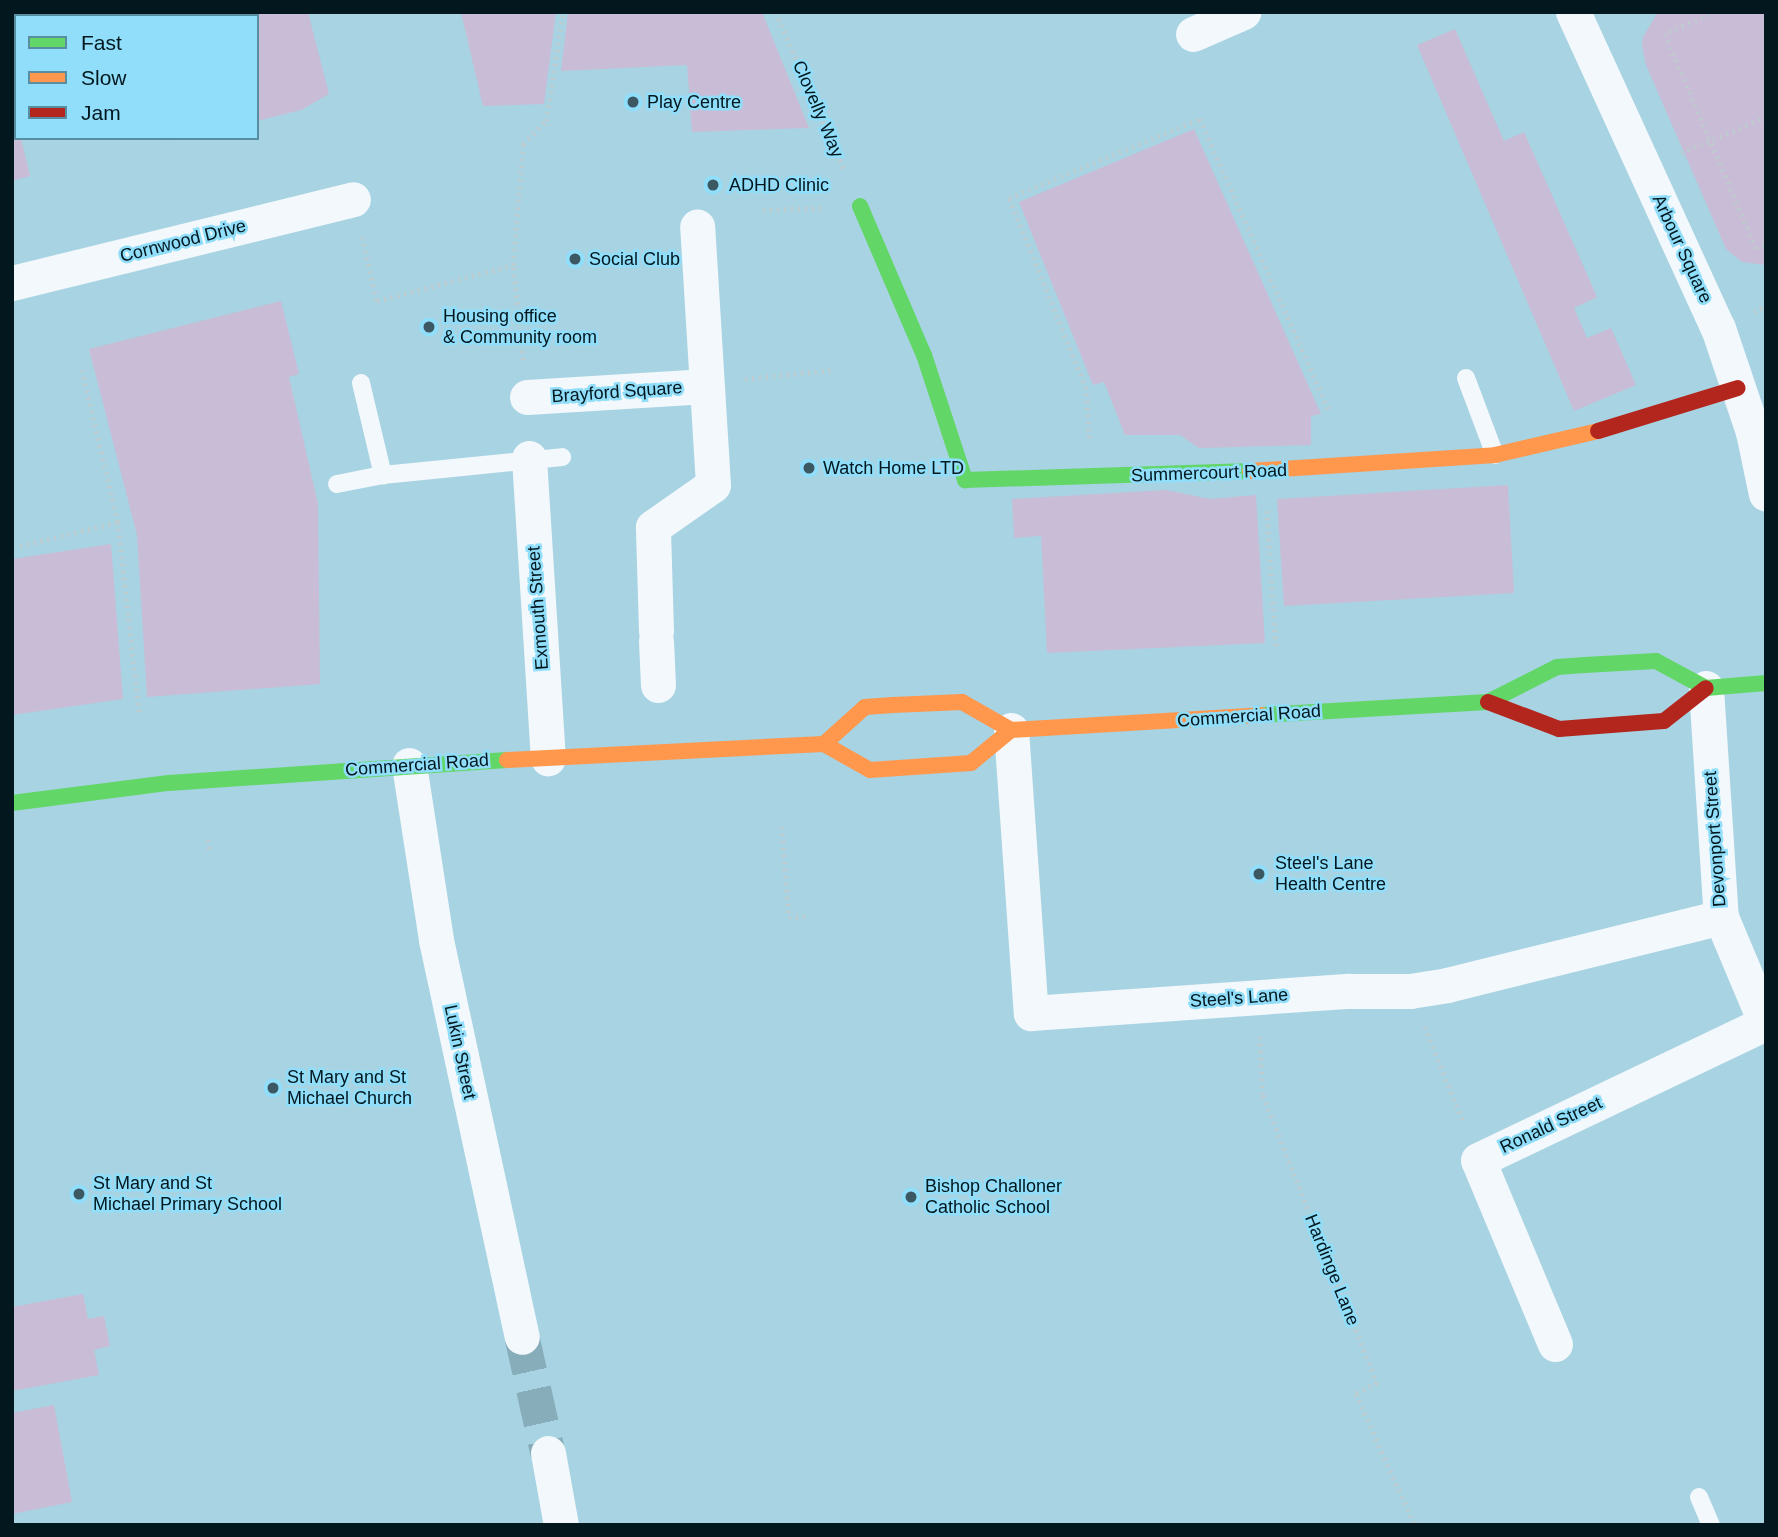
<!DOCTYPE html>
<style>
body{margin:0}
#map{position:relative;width:1778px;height:1537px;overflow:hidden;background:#a8d3e2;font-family:Helvetica,sans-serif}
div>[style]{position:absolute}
.green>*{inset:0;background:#c9bcd6}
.street-tunnel>*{height:35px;margin-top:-17.5px;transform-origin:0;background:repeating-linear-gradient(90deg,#87adbb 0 35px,transparent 0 53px)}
.path>*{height:4.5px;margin-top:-2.25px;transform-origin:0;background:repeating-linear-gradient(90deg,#bdcace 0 2px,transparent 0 7px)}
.lane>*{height:18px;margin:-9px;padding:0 9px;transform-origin:9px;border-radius:9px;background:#f2f8fb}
.street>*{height:35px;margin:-17.5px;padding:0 17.5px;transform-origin:17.5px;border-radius:17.5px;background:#f2f8fb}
.fast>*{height:16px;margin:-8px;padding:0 8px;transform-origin:8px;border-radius:8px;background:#63d668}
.slow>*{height:16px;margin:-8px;padding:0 8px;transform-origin:8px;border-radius:8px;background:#ff974d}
.jam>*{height:16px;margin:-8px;padding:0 8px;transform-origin:8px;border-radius:8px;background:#b3261e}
.dots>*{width:19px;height:19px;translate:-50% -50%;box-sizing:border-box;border:4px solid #90defa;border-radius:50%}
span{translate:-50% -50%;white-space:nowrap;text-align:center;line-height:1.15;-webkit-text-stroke:5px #90defa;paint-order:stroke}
.poi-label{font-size:18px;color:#02171e}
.left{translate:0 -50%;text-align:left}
.street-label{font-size:18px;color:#02171e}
.frame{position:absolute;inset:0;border:14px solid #02171e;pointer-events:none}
.legend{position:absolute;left:14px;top:14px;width:245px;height:126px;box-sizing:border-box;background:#90defa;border:2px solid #578ea2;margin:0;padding:9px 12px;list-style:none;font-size:21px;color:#02171e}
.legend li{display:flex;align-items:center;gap:14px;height:35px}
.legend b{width:35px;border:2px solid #578ea2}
</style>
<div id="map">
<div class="green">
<i style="clip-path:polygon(112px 12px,308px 12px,329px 94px,301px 110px,257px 121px,257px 16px,113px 16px)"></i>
<i style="clip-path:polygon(461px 12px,556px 12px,544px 104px,483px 106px)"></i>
<i style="clip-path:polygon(568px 12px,762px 12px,809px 128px,692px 132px,687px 65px,561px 71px)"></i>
<i style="clip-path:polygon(1658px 12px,1766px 12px,1766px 265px,1742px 262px,1726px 249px,1646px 65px,1642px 46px,1643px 37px)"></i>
<i style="clip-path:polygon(1455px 29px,1504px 141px,1524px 132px,1597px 297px,1574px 308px,1587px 338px,1611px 328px,1636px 385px,1574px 411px,1417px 45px)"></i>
<i style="clip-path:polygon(12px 104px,16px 138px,21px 138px,30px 176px,12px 181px)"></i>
<i style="clip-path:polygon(1194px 129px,1321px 414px,1311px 416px,1311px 445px,1199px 448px,1180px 435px,1125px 435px,1104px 382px,1093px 385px,1019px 202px)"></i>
<i style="clip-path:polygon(281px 301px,299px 374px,289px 377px,318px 504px,320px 684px,147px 697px,137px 535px,89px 349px)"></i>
<i style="clip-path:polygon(1508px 485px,1514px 593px,1284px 606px,1277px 499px)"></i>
<i style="clip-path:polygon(1166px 490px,1210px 499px,1256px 495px,1265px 643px,1047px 653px,1041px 536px,1014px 538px,1012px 499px)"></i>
<i style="clip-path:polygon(111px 544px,123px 699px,12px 715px,12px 559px)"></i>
<i style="clip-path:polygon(83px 1294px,88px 1319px,104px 1316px,110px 1346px,94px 1350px,99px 1375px,12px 1391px,12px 1307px)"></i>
<i style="clip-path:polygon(54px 1405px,72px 1502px,12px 1514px,12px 1413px)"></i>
</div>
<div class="street-tunnel">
<i style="left:522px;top:1337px;width:119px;rotate:77.4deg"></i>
</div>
<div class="path">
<i style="left:138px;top:12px;width:4px;rotate:76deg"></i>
<i style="left:776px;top:12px;width:171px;rotate:66.6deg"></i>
<i style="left:1716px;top:12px;width:56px;rotate:156.7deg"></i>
<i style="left:1665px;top:34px;width:233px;rotate:67deg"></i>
<i style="left:1756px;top:248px;width:11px;rotate:-22deg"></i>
<i style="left:169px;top:138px;width:3px;rotate:72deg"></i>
<i style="left:1681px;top:153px;width:92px;rotate:-23deg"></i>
<i style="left:763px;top:210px;width:58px;rotate:-2deg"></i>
<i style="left:362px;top:237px;width:66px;rotate:76.8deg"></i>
<i style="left:377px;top:301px;width:141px;rotate:-14.8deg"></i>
<i style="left:1754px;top:312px;width:13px;rotate:-27deg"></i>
<i style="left:523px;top:360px;width:96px;rotate:-96deg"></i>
<i style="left:513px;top:265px;width:121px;rotate:-85.3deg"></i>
<i style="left:523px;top:144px;width:33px;rotate:-45deg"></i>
<i style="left:546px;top:121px;width:110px;rotate:-81.1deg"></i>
<i style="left:82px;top:370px;width:156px;rotate:76.7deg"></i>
<i style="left:118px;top:522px;width:196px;rotate:83.6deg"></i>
<i style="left:745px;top:379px;width:86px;rotate:-6deg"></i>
<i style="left:1089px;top:438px;width:49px;rotate:-93.5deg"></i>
<i style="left:1086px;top:389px;width:206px;rotate:-112deg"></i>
<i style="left:1009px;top:198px;width:207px;rotate:-22.5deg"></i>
<i style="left:1200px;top:119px;width:321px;rotate:66.1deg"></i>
<i style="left:1267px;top:511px;width:136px;rotate:86.2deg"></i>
<i style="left:20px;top:546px;width:101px;rotate:-13.8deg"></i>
<i style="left:782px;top:827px;width:91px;rotate:85.6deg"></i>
<i style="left:789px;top:918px;width:16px;rotate:-7deg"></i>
<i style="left:208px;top:840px;width:10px;rotate:79deg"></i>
<i style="left:1425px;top:1027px;width:104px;rotate:67.9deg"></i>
<i style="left:1260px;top:1037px;width:59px;rotate:87.1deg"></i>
<i style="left:1263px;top:1096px;width:309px;rotate:68.3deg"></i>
<i style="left:1377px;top:1383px;width:24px;rotate:152deg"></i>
<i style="left:1356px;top:1394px;width:144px;rotate:65.8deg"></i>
</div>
<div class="lane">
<i style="left:1466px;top:378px;width:82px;rotate:69.4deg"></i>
<i style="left:361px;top:383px;width:95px;rotate:76.6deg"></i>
<i style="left:337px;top:484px;width:47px;rotate:-11.1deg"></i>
<i style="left:383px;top:475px;width:180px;rotate:-5.7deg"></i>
<i style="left:1699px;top:1497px;width:30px;rotate:67deg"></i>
</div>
<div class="street">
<i style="left:1573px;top:12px;width:348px;rotate:65.4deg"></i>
<i style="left:1718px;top:328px;width:110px;rotate:71.4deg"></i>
<i style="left:1753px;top:432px;width:63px;rotate:78.2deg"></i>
<i style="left:1193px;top:34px;width:55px;rotate:-23.7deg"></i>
<i style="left:12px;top:283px;width:351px;rotate:-13.8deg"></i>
<i style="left:527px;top:397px;width:180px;rotate:-3.5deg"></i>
<i style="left:529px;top:458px;width:301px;rotate:86.4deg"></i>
<i style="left:656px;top:631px;width:104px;rotate:-91.7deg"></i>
<i style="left:653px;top:527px;width:73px;rotate:-35deg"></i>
<i style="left:713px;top:485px;width:259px;rotate:-93.5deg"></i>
<i style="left:656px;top:641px;width:44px;rotate:87.4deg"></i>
<i style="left:1706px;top:688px;width:229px;rotate:86.3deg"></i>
<i style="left:1721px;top:917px;width:116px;rotate:67.2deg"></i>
<i style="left:1011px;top:730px;width:284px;rotate:86deg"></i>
<i style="left:1031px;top:1013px;width:319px;rotate:-4deg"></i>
<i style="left:1349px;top:991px;width:61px"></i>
<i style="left:1410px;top:991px;width:37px;rotate:-9deg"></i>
<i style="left:1447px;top:985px;width:282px;rotate:-13.9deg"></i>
<i style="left:409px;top:765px;width:177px;rotate:81.2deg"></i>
<i style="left:436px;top:940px;width:406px;rotate:77.8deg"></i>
<i style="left:1555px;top:1344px;width:199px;rotate:-112.7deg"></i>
<i style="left:1478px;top:1160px;width:318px;rotate:-25.5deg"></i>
<i style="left:548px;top:1453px;width:73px;rotate:79.8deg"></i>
</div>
<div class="fast">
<i style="left:860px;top:206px;width:162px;rotate:66.8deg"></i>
<i style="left:924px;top:355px;width:132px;rotate:71.8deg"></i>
<i style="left:965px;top:480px;width:285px;rotate:-1.8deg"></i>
<i style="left:1262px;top:715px;width:226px;rotate:-3.3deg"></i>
<i style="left:1488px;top:702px;width:77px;rotate:-26.9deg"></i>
<i style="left:1557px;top:667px;width:28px;rotate:-4deg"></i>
<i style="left:1585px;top:665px;width:71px;rotate:-3.2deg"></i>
<i style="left:1656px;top:661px;width:57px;rotate:28.4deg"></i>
<i style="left:1706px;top:688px;width:60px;rotate:-4.8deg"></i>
<i style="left:12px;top:803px;width:158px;rotate:-7.3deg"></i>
<i style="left:169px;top:783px;width:339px;rotate:-3.9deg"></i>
</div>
<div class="slow">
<i style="left:1250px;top:471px;width:246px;rotate:-3.7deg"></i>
<i style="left:1495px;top:455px;width:106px;rotate:-13.1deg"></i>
<i style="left:824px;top:744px;width:55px;rotate:-42.1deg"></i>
<i style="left:865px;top:707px;width:28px;rotate:-4deg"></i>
<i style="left:893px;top:705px;width:69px;rotate:-2.5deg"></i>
<i style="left:962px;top:702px;width:56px;rotate:29.7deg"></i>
<i style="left:1011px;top:730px;width:251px;rotate:-3.4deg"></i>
<i style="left:507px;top:760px;width:317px;rotate:-2.9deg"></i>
<i style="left:824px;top:744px;width:53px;rotate:29.5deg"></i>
<i style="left:870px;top:770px;width:101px;rotate:-4deg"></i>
<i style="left:971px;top:763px;width:52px;rotate:-39.5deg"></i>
</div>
<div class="jam">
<i style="left:1598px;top:431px;width:146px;rotate:-17.1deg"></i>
<i style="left:1488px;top:702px;width:76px;rotate:20.8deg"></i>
<i style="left:1559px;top:729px;width:105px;rotate:-4.4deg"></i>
<i style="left:1664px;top:721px;width:53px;rotate:-38.2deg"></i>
</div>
<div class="dots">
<i style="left:633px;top:102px;background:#3c5963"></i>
<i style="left:713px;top:185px;background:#3c5963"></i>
<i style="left:575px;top:259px;background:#3c5963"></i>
<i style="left:429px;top:327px;background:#3c5963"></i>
<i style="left:809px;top:468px;background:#3c5963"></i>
<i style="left:1259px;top:874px;background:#3c5963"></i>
<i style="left:273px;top:1088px;background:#3c5963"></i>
<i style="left:79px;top:1194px;background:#3c5963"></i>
<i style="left:911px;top:1197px;background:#3c5963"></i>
</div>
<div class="poi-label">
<span class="left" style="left:647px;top:102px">Play Centre</span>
<span class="left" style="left:729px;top:185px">ADHD Clinic</span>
<span class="left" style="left:589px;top:259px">Social Club</span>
<span class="left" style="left:443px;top:327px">Housing office<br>&amp; Community room</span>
<span class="left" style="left:823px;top:468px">Watch Home LTD</span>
<span class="left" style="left:1275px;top:874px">Steel's Lane<br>Health Centre</span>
<span class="left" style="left:287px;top:1088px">St Mary and St<br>Michael Church</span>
<span class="left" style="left:93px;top:1194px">St Mary and St<br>Michael Primary School</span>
<span class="left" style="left:925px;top:1197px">Bishop Challoner<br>Catholic School</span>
</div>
<div class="street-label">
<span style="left:818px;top:109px;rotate:67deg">Clovelly Way</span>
<span style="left:183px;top:241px;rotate:-14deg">Cornwood Drive</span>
<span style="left:1682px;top:249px;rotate:65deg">Arbour Square</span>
<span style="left:617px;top:392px;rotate:-4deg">Brayford Square</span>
<span style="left:1209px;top:473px;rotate:-2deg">Summercourt Road</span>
<span style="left:538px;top:608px;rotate:-94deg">Exmouth Street</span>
<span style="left:1249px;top:716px;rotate:-4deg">Commercial Road</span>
<span style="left:417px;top:765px;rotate:-4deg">Commercial Road</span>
<span style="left:1715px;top:839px;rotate:-94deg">Devonport Street</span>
<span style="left:1239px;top:998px;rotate:-4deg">Steel's Lane</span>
<span style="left:460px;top:1052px;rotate:78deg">Lukin Street</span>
<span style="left:1551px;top:1125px;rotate:-25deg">Ronald Street</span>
<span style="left:1332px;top:1270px;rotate:68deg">Hardinge Lane</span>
</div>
<div class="frame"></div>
<ul class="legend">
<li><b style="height:9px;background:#63d668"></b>Fast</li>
<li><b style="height:9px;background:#ff974d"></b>Slow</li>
<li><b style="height:9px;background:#b3261e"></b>Jam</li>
</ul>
</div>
